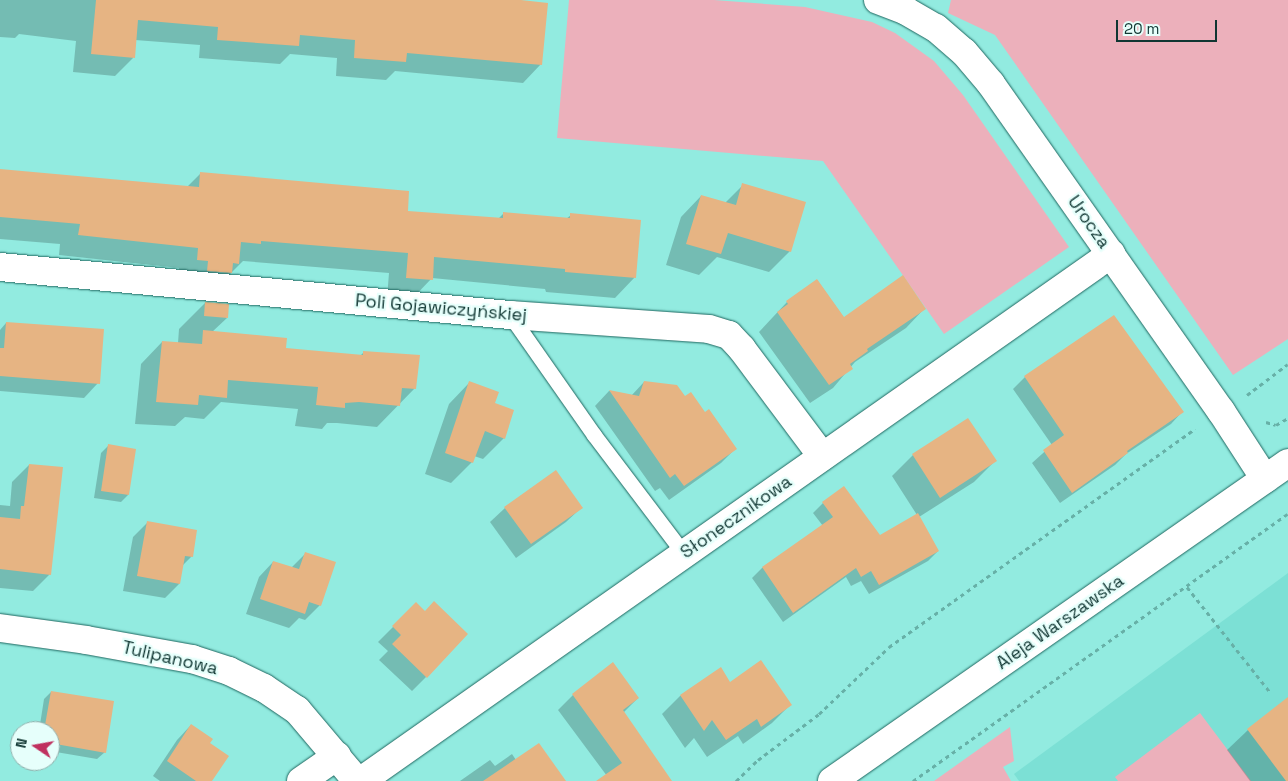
<!DOCTYPE html>
<meta charset="utf-8">
<style>
body{margin:0}
#map{position:relative;width:1288px;height:781px;overflow:hidden;background:#92ebe0;font-family:"Space Grotesk",sans-serif}
div>[style]{position:absolute}
.built>*{inset:0;background:#7ce0d5}
.green>*{inset:0;background:#ecb0bb}
.shadow>*{inset:0;background:#0003}
.building>*{inset:0;background:#e6b483}
.path>*{height:3px;margin-top:-1.5px;transform-origin:0;background:repeating-linear-gradient(90deg,#67b0a7 0 4px,transparent 0 8px)}
.roads{filter:drop-shadow(0 0 1px #1f665f) drop-shadow(0 0 1px #1f665f)}
.service>*{height:15px;margin:-7.5px;padding:0 7.5px;transform-origin:7.5px;border-radius:7.5px;background:#fff}
.minor>*{height:28px;margin:-14px;padding:0 14px;transform-origin:14px;border-radius:14px;background:#fff}
.tertiary>*{height:28px;margin:-14px;padding:0 14px;transform-origin:14px;border-radius:14px;background:#fff}
span{translate:-50% -50%;white-space:nowrap;text-align:center;line-height:1.15;-webkit-text-stroke:4.5px #e6fffb;paint-order:stroke}
.street-label{font-size:18px;color:#103632}
.north{position:absolute;left:10px;top:721px;width:50px;height:50px;box-sizing:border-box;background:#e6fffb;border:1px solid #90afab;border-radius:50%;rotate:282deg;font-size:14px;font-weight:700;line-height:20px;text-align:center;color:#103632}
.north::after{content:'';display:block;margin:auto;width:18px;height:22px;background:#bf315f;clip-path:polygon(50% 0,100% 100%,50% 72%,0 100%)}
.scale{position:absolute;left:1116px;top:20px;width:101px;height:22px;box-sizing:border-box;border:2px solid #103632;border-top:0;padding-left:6px;font-size:15px;line-height:18px;white-space:nowrap;color:#103632;-webkit-text-stroke:4px #e6fffb;paint-order:stroke}
</style>
<div id="map">
<div class="built">
<i style="clip-path:polygon(1288px 573px,1288px 781px,1019px 781px,1014px 774px)"></i>
</div>
<div class="green">
<i style="clip-path:polygon(569px 0,714px 0,805px 7px,872px 22px,895px 33px,934px 61px,963px 95px,1069px 247px,944px 334px,823px 161px,557px 138px)"></i>
<i style="clip-path:polygon(951px 0,1288px 0,1288px 339px,1233px 375px,995px 35px,948px 13px)"></i>
<i style="clip-path:polygon(1200px 713px,1251px 781px,1118px 781px,1115px 777px)"></i>
<i style="clip-path:polygon(1010px 727px,1014px 761px,1003px 767px,1011px 781px,934px 781px)"></i>
</div>
<div class="shadow">
<i style="clip-path:polygon(0 0,505px 0,541px 64px,523px 83px,395px 71px,386px 80px,336px 76px,337px 58px,290px 54px,280px 64px,199px 58px,200px 45px,135px 40px,133px 58px,115px 76px,73px 72px,76px 41px,19px 34px,15px 38px,0 37px)"></i>
<i style="clip-path:polygon(0 170px,187px 187px,201px 173px,406px 213px,498px 219px,504px 213px,566px 219px,571px 215px,635px 277px,615px 298px,546px 292px,545px 289px,432px 278px,411px 300px,387px 298px,389px 273px,243px 261px,211px 293px,177px 280px,179px 268px,59px 255px,60px 244px,0 239px)"></i>
<i style="clip-path:polygon(743px 185px,790px 251px,769px 272px,717px 257px,699px 275px,666px 265px,681px 217px,701px 196px,725px 203px)"></i>
<i style="clip-path:polygon(817px 280px,844px 318px,924px 309px,906px 328px,855px 362px,833px 388px,810px 403px,759px 332px,787px 302px)"></i>
<i style="clip-path:polygon(205px 303px,227px 318px,212px 332px,285px 349px,360px 356px,364px 352px,415px 388px,377px 427px,337px 423px,327px 423px,322px 429px,295px 426px,298px 409px,221px 402px,204px 419px,185px 417px,175px 426px,135px 424px,141px 364px,162px 342px,178px 343px,179px 329px)"></i>
<i style="clip-path:polygon(1114px 317px,1182px 412px,1171px 424px,1126px 454px,1115px 465px,1060px 503px,1032px 463px,1052px 445px,1013px 389px,1025px 377px)"></i>
<i style="clip-path:polygon(6px 323px,98px 383px,84px 398px,0 391px,0 330px)"></i>
<i style="clip-path:polygon(644px 382px,685px 398px,735px 449px,721px 463px,669px 500px,660px 488px,655px 491px,595px 406px,609px 391px,631px 396px)"></i>
<i style="clip-path:polygon(469px 383px,494px 404px,504px 438px,483px 459px,474px 456px,472px 462px,451px 483px,425px 474px,449px 404px)"></i>
<i style="clip-path:polygon(968px 420px,995px 461px,974px 482px,919px 517px,938px 551px,928px 561px,869px 594px,861px 581px,851px 586px,846px 577px,783px 622px,752px 578px,762px 568px,823px 526px,813px 513px,823px 503px,880px 536px,917px 515px,892px 476px,913px 455px)"></i>
<i style="clip-path:polygon(108px 446px,134px 450px,128px 495px,121px 502px,94px 498px,101px 453px)"></i>
<i style="clip-path:polygon(29px 465px,50px 574px,33px 591px,0 588px,0 505px,10px 506px,12px 482px)"></i>
<i style="clip-path:polygon(505px 508px,581px 508px,566px 522px,516px 558px,490px 522px)"></i>
<i style="clip-path:polygon(148px 522px,192px 556px,182px 566px,179px 584px,165px 598px,123px 591px,133px 537px)"></i>
<i style="clip-path:polygon(306px 553px,320px 605px,305px 620px,299px 618px,289px 628px,246px 614px,259px 577px,273px 562px,291px 568px)"></i>
<i style="clip-path:polygon(416px 604px,426px 677px,412px 691px,379px 660px,388px 651px,378px 642px)"></i>
<i style="clip-path:polygon(613px 664px,638px 698px,623px 713px,667px 781px,602px 781px,607px 776px,558px 710px,573px 695px)"></i>
<i style="clip-path:polygon(720px 669px,730px 684px,790px 705px,772px 723px,743px 744px,738px 736px,707px 757px,694px 738px,685px 748px,662px 714px,680px 696px)"></i>
<i style="clip-path:polygon(51px 692px,105px 752px,97px 759px,50px 751px,50px 731px,39px 731px,44px 699px)"></i>
<i style="clip-path:polygon(1288px 699px,1288px 781px,1250px 781px,1227px 750px,1248px 730px)"></i>
<i style="clip-path:polygon(191px 725px,209px 743px,211px 781px,160px 781px,153px 776px,177px 740px)"></i>
<i style="clip-path:polygon(512px 754px,516px 760px,565px 781px,460px 781px,490px 760px,495px 766px)"></i>
</div>
<div class="building">
<i style="clip-path:polygon(96px 0,521px 0,548px 3px,542px 65px,407px 53px,406px 62px,354px 58px,355px 40px,300px 35px,299px 46px,217px 40px,218px 27px,138px 20px,135px 58px,91px 54px)"></i>
<i style="clip-path:polygon(0 169px,199px 187px,200px 172px,409px 191px,408px 211px,503px 218px,503px 212px,570px 218px,570px 213px,641px 220px,636px 278px,565px 272px,565px 269px,434px 257px,433px 280px,406px 278px,408px 253px,261px 241px,261px 244px,241px 242px,239px 264px,233px 263px,232px 273px,207px 271px,208px 261px,197px 260px,198px 248px,78px 235px,80px 224px,0 217px)"></i>
<i style="clip-path:polygon(742px 183px,806px 202px,791px 252px,728px 233px,721px 254px,686px 244px,701px 195px,736px 205px)"></i>
<i style="clip-path:polygon(903px 275px,926px 309px,867px 349px,868px 351px,850px 364px,853px 369px,829px 385px,777px 312px,788px 304px,786px 301px,817px 279px,844px 317px)"></i>
<i style="clip-path:polygon(205px 302px,229px 304px,228px 318px,204px 316px)"></i>
<i style="clip-path:polygon(1114px 315px,1184px 412px,1127px 451px,1128px 453px,1072px 493px,1043px 450px,1064px 435px,1024px 376px)"></i>
<i style="clip-path:polygon(6px 322px,104px 329px,100px 384px,0 376px,0 348px,4px 348px)"></i>
<i style="clip-path:polygon(203px 330px,287px 338px,286px 348px,363px 355px,363px 351px,420px 355px,416px 389px,402px 388px,400px 406px,359px 402px,345px 403px,345px 408px,316px 405px,318px 387px,228px 380px,227px 398px,199px 395px,198px 405px,156px 402px,162px 341px,202px 344px)"></i>
<i style="clip-path:polygon(469px 381px,499px 392px,495px 403px,514px 410px,505px 439px,485px 431px,473px 463px,445px 453px)"></i>
<i style="clip-path:polygon(644px 381px,677px 385px,685px 396px,691px 392px,705px 412px,709px 409px,737px 449px,684px 486px,675px 474px,670px 478px,609px 390px,639px 396px)"></i>
<i style="clip-path:polygon(968px 418px,997px 461px,940px 498px,912px 454px)"></i>
<i style="clip-path:polygon(108px 444px,136px 449px,129px 495px,101px 491px)"></i>
<i style="clip-path:polygon(29px 464px,63px 467px,51px 575px,0 569px,0 517px,20px 519px,21px 506px,24px 506px)"></i>
<i style="clip-path:polygon(556px 470px,583px 508px,531px 544px,504px 507px)"></i>
<i style="clip-path:polygon(844px 486px,880px 535px,918px 513px,939px 551px,879px 585px,871px 571px,861px 577px,856px 568px,793px 613px,762px 567px,833px 517px,822px 502px)"></i>
<i style="clip-path:polygon(147px 521px,197px 530px,193px 557px,185px 556px,180px 584px,137px 576px)"></i>
<i style="clip-path:polygon(305px 552px,336px 562px,321px 606px,309px 602px,305px 614px,260px 599px,273px 561px,299px 569px)"></i>
<i style="clip-path:polygon(434px 601px,468px 634px,427px 678px,392px 644px,401px 635px,392px 626px,416px 602px,425px 611px)"></i>
<i style="clip-path:polygon(761px 660px,792px 705px,761px 727px,757px 719px,726px 740px,712px 720px,704px 731px,680px 695px,721px 667px,730px 682px)"></i>
<i style="clip-path:polygon(613px 662px,639px 698px,623px 710px,672px 781px,596px 781px,622px 763px,572px 694px)"></i>
<i style="clip-path:polygon(51px 691px,114px 701px,106px 753px,50px 743px,50px 731px,44px 731px)"></i>
<i style="clip-path:polygon(1288px 697px,1288px 781px,1286px 781px,1247px 729px)"></i>
<i style="clip-path:polygon(191px 724px,213px 739px,210px 743px,229px 756px,212px 781px,196px 781px,167px 761px)"></i>
<i style="clip-path:polygon(539px 743px,566px 781px,483px 781px)"></i>
</div>
<div class="path">
<i style="left:1247px;top:395px;width:51px;rotate:-37.1deg"></i>
<i style="left:1266px;top:422px;width:10px;rotate:17deg"></i>
<i style="left:1276px;top:425px;width:14px;rotate:-30deg"></i>
<i style="left:1187px;top:587px;width:134px;rotate:51.7deg"></i>
<i style="left:736px;top:781px;width:30px;rotate:-44deg"></i>
<i style="left:758px;top:760px;width:76px;rotate:-37deg"></i>
<i style="left:819px;top:714px;width:97px;rotate:-43.7deg"></i>
<i style="left:889px;top:647px;width:376px;rotate:-35.5deg"></i>
<i style="left:913px;top:781px;width:460px;rotate:-35.5deg"></i>
</div>
<div class="roads">
<div class="service">
<i style="left:510px;top:315px;width:146px;rotate:55deg"></i>
<i style="left:594px;top:435px;width:149px;rotate:52.9deg"></i>
</div>
<div class="minor">
<i style="left:878px;top:0;width:30px;rotate:21deg"></i>
<i style="left:906px;top:11px;width:34px;rotate:30deg"></i>
<i style="left:936px;top:28px;width:37px;rotate:41deg"></i>
<i style="left:964px;top:52px;width:42px;rotate:49.8deg"></i>
<i style="left:991px;top:84px;width:400px;rotate:54.9deg"></i>
<i style="left:1221px;top:411px;width:81px;rotate:57.1deg"></i>
<i style="left:0;top:267px;width:512px;rotate:5.38deg"></i>
<i style="left:510px;top:315px;width:199px;rotate:4deg"></i>
<i style="left:709px;top:329px;width:21px;rotate:17deg"></i>
<i style="left:729px;top:335px;width:19px;rotate:47deg"></i>
<i style="left:742px;top:349px;width:134px;rotate:53.2deg"></i>
<i style="left:0;top:628px;width:87px;rotate:7.9deg"></i>
<i style="left:86px;top:640px;width:108px;rotate:10.2deg"></i>
<i style="left:192px;top:659px;width:39px;rotate:18deg"></i>
<i style="left:229px;top:671px;width:39px;rotate:26deg"></i>
<i style="left:264px;top:688px;width:40px;rotate:34deg"></i>
<i style="left:297px;top:710px;width:93px;rotate:49.8deg"></i>
<i style="left:301px;top:781px;width:44px;rotate:-34.8deg"></i>
<i style="left:361px;top:781px;width:917px;rotate:-35.09deg"></i>
</div>
<div class="tertiary">
<i style="left:832px;top:781px;width:556px;rotate:-34.89deg"></i>
</div>
</div>
<div class="street-label">
<span style="left:1089px;top:222px;rotate:55deg">Urocza</span>
<span style="left:441px;top:308px;rotate:5deg">Poli Gojawiczyńskiej</span>
<span style="left:736px;top:517px;rotate:-35deg">Słonecznikowa</span>
<span style="left:1060px;top:622px;rotate:-35deg">Aleja Warszawska</span>
<span style="left:170px;top:658px;rotate:13deg">Tulipanowa</span>
</div>
<div class="north">N</div>
<div class="scale">20 m</div>
</div>
